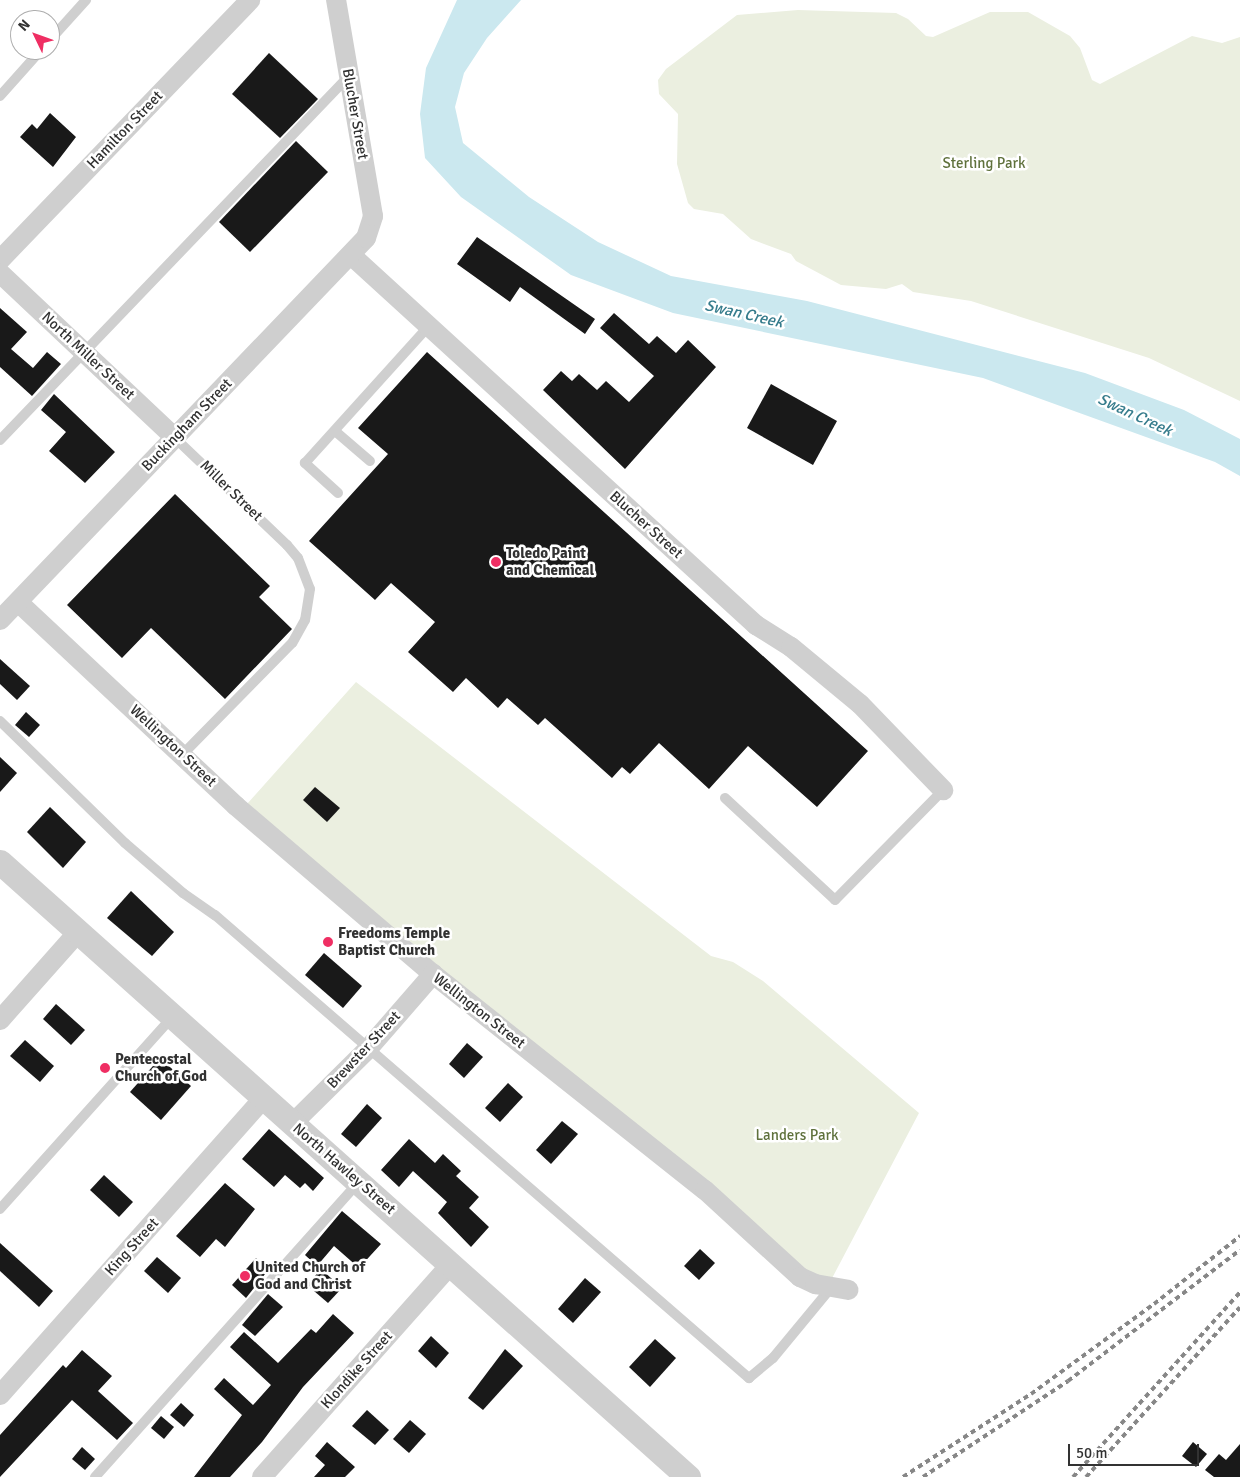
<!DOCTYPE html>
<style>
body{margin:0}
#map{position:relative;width:1240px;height:1477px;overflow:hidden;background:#fff;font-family:Signika,sans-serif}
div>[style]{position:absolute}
.green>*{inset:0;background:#ebefe0}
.water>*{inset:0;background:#cbe8ef}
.building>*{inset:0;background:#191919}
.service>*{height:10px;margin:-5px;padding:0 5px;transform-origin:5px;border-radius:5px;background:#cfcfcf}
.minor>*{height:20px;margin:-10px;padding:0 10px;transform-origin:10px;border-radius:10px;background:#cfcfcf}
.tertiary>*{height:25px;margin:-12.5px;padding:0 12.5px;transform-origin:12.5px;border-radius:12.5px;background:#cfcfcf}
.rail>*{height:4px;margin-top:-2px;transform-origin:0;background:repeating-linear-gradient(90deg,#878787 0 5px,transparent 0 9px)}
.dots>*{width:14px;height:14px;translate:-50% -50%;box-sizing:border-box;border:2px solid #fff;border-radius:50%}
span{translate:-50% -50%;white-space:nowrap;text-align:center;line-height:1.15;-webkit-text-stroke:5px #fff;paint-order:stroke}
.street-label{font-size:15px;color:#323232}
.park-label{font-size:15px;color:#5f713c}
.poi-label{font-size:15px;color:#323232;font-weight:700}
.left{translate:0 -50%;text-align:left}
.water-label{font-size:16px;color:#367c8c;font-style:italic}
.north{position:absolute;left:10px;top:10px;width:50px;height:50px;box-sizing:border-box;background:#fff;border:1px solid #adadad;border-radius:50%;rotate:312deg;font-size:14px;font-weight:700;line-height:20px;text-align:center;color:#323232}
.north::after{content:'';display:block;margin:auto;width:18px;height:22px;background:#ef2e63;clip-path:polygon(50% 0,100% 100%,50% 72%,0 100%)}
.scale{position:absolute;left:1068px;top:1444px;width:131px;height:22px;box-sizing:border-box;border:2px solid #323232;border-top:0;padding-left:6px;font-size:15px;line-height:18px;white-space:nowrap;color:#323232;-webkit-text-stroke:4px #fff;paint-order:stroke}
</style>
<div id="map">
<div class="green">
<i style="clip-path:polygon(798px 10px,896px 13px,908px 19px,926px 36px,933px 37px,990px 12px,1028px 12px,1070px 36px,1080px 48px,1092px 80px,1100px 84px,1192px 36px,1222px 43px,1240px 37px,1240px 401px,1149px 358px,971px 301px,913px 292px,902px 284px,886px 289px,841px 285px,796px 261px,791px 254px,751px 239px,723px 214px,694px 209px,688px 203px,677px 164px,678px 114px,659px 94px,658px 80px,666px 69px,737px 15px)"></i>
<i style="clip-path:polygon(356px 682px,711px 956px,733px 962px,763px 981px,919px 1113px,829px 1284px,816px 1279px,428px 959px,247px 804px)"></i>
</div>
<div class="water">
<i style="clip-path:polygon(457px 0,521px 0,487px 38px,464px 73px,455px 107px,463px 143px,529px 197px,598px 242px,671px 276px,807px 301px,1085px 373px,1184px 410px,1240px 439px,1240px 476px,1215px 462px,983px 378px,673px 313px,571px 275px,461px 197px,425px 158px,420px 114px,426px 68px)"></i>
</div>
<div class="building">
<i style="clip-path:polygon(269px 53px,318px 99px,280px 138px,232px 94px)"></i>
<i style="clip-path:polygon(50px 113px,76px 137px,53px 167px,20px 137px,32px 124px,37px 129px)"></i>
<i style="clip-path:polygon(296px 141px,328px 172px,250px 252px,219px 222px)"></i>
<i style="clip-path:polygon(477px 237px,595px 319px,585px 334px,520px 287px,510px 302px,457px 264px)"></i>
<i style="clip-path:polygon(0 308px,27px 332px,11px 349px,33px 368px,47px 352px,61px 364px,32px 396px,0 367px)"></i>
<i style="clip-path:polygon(614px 313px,649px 344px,657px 336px,676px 353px,688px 340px,716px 367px,625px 469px,543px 390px,561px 371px,572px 381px,579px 374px,597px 390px,606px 381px,629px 402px,654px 376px,600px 328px)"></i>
<i style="clip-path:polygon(427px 352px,868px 751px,817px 807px,748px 746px,709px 789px,659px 743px,630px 774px,622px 767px,612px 778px,545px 718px,538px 725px,507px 698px,498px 708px,466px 678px,453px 692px,408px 652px,435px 622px,391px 583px,375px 600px,309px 541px,388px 454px,358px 428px)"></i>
<i style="clip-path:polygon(771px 384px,837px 421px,813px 465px,747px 428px)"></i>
<i style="clip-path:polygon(54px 394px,115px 452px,85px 483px,49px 451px,66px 432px,41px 410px)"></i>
<i style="clip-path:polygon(175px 494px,270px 586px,259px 597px,292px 629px,225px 699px,151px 628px,122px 658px,67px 605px)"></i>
<i style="clip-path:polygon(0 659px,30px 686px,17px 700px,0 684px)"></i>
<i style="clip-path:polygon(26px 712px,40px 725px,29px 737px,15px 725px)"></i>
<i style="clip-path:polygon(0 757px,17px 773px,0 792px)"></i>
<i style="clip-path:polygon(315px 787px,340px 808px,327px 822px,303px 800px)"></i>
<i style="clip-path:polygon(50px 807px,86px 842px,63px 868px,27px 832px)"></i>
<i style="clip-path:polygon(131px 891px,174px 932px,152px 956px,107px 918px)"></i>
<i style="clip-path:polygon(324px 953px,362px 986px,343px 1008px,305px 975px)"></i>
<i style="clip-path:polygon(56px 1004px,85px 1030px,71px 1045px,43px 1019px)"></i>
<i style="clip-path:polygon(25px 1040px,54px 1066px,40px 1082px,10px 1056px)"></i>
<i style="clip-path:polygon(467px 1043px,483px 1057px,464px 1078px,449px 1064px)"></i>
<i style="clip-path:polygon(160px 1058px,191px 1086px,161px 1120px,130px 1092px)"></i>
<i style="clip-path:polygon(508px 1083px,523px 1097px,500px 1122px,485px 1108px)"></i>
<i style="clip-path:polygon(367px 1104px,382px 1118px,356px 1147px,341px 1134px)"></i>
<i style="clip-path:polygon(562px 1121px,578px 1134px,551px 1164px,536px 1150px)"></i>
<i style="clip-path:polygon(269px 1129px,324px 1178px,313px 1191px,305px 1183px,300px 1188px,285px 1175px,274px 1187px,242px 1159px)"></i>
<i style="clip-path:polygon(409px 1139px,435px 1163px,443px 1154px,461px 1171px,456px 1176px,479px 1197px,469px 1208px,489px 1227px,471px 1247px,438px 1213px,447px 1202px,413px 1171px,399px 1187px,381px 1170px)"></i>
<i style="clip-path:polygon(104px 1175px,133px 1202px,119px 1217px,90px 1190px)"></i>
<i style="clip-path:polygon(225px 1183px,255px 1209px,225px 1247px,216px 1239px,200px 1257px,176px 1236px)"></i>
<i style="clip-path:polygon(342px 1211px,381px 1244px,359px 1268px,334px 1246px,317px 1266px,305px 1255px)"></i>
<i style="clip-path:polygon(0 1243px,53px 1291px,39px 1307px,0 1271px)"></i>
<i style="clip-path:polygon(700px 1249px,715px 1263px,699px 1280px,684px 1266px)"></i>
<i style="clip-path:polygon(157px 1257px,181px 1278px,168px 1293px,144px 1271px)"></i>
<i style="clip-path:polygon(256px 1258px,269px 1269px,246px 1298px,232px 1285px)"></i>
<i style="clip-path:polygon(321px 1269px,342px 1288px,328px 1303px,307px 1285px)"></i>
<i style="clip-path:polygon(585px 1278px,601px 1292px,573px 1323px,558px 1309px)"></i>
<i style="clip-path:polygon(268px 1294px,283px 1307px,255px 1336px,242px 1325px)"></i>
<i style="clip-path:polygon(333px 1314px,354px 1333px,303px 1387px,262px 1442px,230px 1477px,194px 1477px,242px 1415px,214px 1389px,224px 1378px,253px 1405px,271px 1385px,230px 1347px,244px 1332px,278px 1363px,311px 1329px,316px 1333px)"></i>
<i style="clip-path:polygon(431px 1336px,449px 1353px,436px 1368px,418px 1351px)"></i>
<i style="clip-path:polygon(655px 1339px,676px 1358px,650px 1387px,629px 1367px)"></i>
<i style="clip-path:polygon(505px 1349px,523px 1366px,483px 1410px,468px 1398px)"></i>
<i style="clip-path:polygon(82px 1350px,112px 1376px,98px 1391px,133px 1423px,117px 1440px,72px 1400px,0 1477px,0 1435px,63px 1365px,66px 1368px)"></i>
<i style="clip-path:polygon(181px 1403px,194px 1415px,184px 1427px,170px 1415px)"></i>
<i style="clip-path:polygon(367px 1410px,389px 1430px,375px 1445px,352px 1426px)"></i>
<i style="clip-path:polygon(161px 1416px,174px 1427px,164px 1439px,151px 1428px)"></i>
<i style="clip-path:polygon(410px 1420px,426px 1434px,409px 1453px,393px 1439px)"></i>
<i style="clip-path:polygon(327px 1442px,355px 1467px,345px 1477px,314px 1477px,325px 1465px,315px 1456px)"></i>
<i style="clip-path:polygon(1193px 1442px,1207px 1454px,1196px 1467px,1182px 1456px)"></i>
<i style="clip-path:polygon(1240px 1444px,1240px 1477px,1214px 1477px,1205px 1470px,1219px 1454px,1226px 1460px)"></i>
<i style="clip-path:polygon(82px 1447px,95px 1459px,85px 1470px,72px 1459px)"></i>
</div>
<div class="service">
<i style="left:50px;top:40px;width:54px;rotate:-48deg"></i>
<i style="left:0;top:96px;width:62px;rotate:-48.3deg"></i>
<i style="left:335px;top:431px;width:46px;rotate:40.6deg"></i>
<i style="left:175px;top:438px;width:155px;rotate:43.7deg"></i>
<i style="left:287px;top:545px;width:17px;rotate:50deg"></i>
<i style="left:298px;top:558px;width:33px;rotate:69deg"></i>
<i style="left:310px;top:589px;width:31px;rotate:99deg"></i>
<i style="left:305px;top:620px;width:26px;rotate:119deg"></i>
<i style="left:292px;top:643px;width:157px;rotate:134.5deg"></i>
<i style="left:0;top:440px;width:503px;rotate:-46.21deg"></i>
<i style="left:338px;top:493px;width:45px;rotate:-137.7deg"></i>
<i style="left:305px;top:463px;width:185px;rotate:-47.9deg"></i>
<i style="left:0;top:721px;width:175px;rotate:44.3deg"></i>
<i style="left:125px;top:843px;width:77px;rotate:40.8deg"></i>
<i style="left:183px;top:893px;width:39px;rotate:35deg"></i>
<i style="left:215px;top:915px;width:707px;rotate:40.93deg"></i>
<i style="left:749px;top:1378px;width:31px;rotate:-40deg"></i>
<i style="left:773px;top:1358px;width:89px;rotate:-50.4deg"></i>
<i style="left:725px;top:798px;width:150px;rotate:42.8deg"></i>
<i style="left:835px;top:900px;width:154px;rotate:-45.5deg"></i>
<i style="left:0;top:1209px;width:258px;rotate:-48.1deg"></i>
<i style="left:95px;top:1477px;width:394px;rotate:-48.2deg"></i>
</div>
<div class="minor">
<i style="left:351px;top:255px;width:549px;rotate:42.41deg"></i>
<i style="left:756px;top:625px;width:41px;rotate:32.2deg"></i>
<i style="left:791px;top:647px;width:89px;rotate:39.6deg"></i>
<i style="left:860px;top:704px;width:120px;rotate:46deg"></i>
<i style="left:0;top:260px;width:361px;rotate:-46.1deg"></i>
<i style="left:0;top:273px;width:241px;rotate:43.3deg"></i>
<i style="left:18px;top:602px;width:299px;rotate:43.1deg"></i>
<i style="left:236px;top:806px;width:259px;rotate:40.5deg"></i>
<i style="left:433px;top:974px;width:347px;rotate:38.5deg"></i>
<i style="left:705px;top:1190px;width:129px;rotate:42.5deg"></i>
<i style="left:800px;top:1277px;width:17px;rotate:25deg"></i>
<i style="left:815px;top:1284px;width:34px;rotate:10deg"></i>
<i style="left:0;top:620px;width:529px;rotate:-46.23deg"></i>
<i style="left:366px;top:238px;width:23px;rotate:-72deg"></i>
<i style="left:373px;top:216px;width:219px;rotate:-99.7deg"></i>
<i style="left:0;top:1020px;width:118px;rotate:-48.4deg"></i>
<i style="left:293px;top:1123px;width:104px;rotate:-44.6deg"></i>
<i style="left:367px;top:1050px;width:101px;rotate:-49deg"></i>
<i style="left:0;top:1395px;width:397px;rotate:-48.4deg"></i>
<i style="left:262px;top:1477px;width:286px;rotate:-48.4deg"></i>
</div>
<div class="tertiary">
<i style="left:0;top:862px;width:923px;rotate:41.79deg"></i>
</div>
<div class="rail">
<i style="left:903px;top:1477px;width:153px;rotate:-33deg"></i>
<i style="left:1031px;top:1394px;width:152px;rotate:-36.2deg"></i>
<i style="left:1154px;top:1304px;width:110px;rotate:-38.3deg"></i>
<i style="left:923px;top:1477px;width:174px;rotate:-33.5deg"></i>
<i style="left:1068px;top:1381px;width:216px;rotate:-37.3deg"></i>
<i style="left:1073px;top:1477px;width:249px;rotate:-47.9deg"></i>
<i style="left:1086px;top:1477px;width:229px;rotate:-47.8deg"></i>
</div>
<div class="dots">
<i style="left:496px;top:562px;background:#ef2e63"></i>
<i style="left:328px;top:942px;background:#ef2e63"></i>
<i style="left:105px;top:1068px;background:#ef2e63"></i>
<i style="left:245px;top:1276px;background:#ef2e63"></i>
</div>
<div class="street-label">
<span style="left:355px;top:114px;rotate:80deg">Blucher Street</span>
<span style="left:125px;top:130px;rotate:-46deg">Hamilton Street</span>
<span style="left:88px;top:356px;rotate:43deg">North Miller Street</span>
<span style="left:187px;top:425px;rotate:-46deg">Buckingham Street</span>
<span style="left:231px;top:491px;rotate:44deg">Miller Street</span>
<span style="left:646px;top:525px;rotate:42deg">Blucher Street</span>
<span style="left:173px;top:746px;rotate:43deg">Wellington Street</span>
<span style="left:479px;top:1011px;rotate:38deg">Wellington Street</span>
<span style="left:364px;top:1050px;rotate:-47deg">Brewster Street</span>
<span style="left:344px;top:1169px;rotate:41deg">North Hawley Street</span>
<span style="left:132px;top:1247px;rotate:-48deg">King Street</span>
<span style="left:357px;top:1370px;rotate:-48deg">Klondike Street</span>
</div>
<div class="park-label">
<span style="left:984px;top:164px">Sterling Park</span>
<span style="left:797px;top:1136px">Landers Park</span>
</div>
<div class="poi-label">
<span class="left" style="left:506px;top:562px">Toledo Paint<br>and Chemical</span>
<span class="left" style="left:338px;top:942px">Freedoms Temple<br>Baptist Church</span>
<span class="left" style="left:115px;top:1068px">Pentecostal<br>Church of God</span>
<span class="left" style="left:255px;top:1276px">United Church of<br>God and Christ</span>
</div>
<div class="water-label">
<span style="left:744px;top:314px;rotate:13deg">Swan Creek</span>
<span style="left:1135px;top:415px;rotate:25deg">Swan Creek</span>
</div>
<div class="north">N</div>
<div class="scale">50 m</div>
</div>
